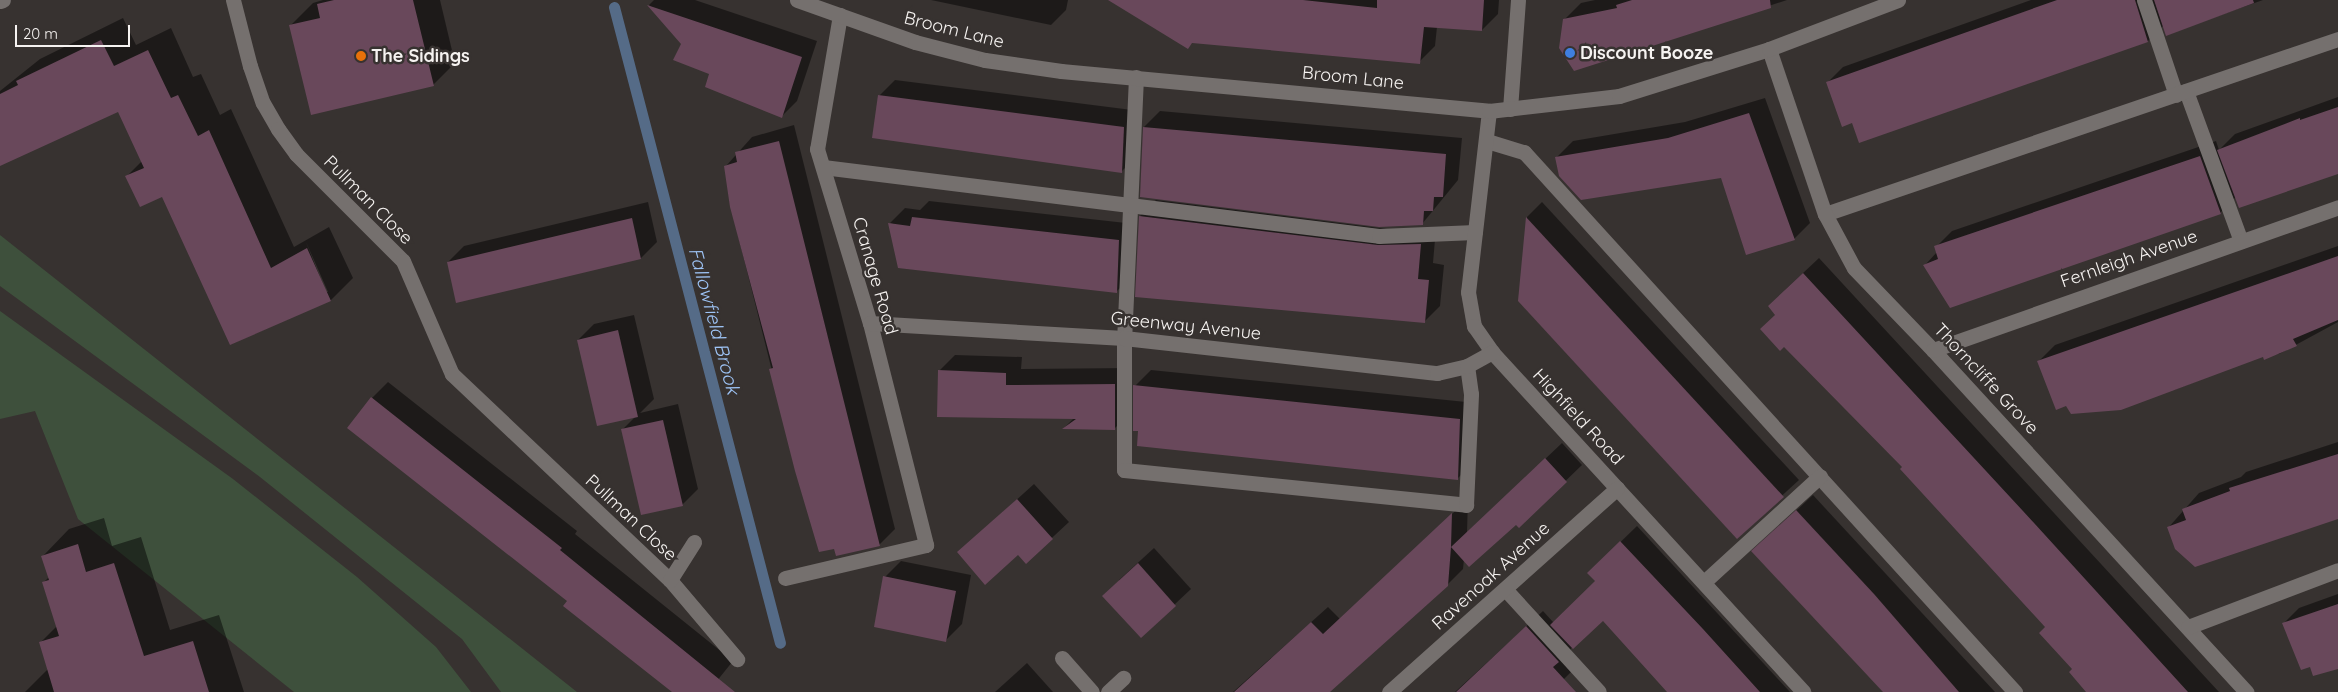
<!DOCTYPE html>
<style>
body{margin:0}
#map{position:relative;width:2338px;height:692px;overflow:hidden;background:#373230;font-family:Quicksand,sans-serif}
div>[style]{position:absolute}
.green>*{inset:0;background:#3e503c}
.shadow>*{inset:0;background:#0007}
.stream>*{height:11px;margin:-5.5px;padding:0 5.5px;transform-origin:5.5px;border-radius:5.5px;background:#556b87}
.building>*{inset:0;background:#69485b}
.service>*{height:15px;margin:-7.5px;padding:0 7.5px;transform-origin:7.5px;border-radius:7.5px;background:#75706e}
.minor>*{height:15px;margin:-7.5px;padding:0 7.5px;transform-origin:7.5px;border-radius:7.5px;background:#75706e}
.secondary>*{height:15px;margin:-7.5px;padding:0 7.5px;transform-origin:7.5px;border-radius:7.5px;background:#75706e}
.dots>*{width:14px;height:14px;translate:-50% -50%;box-sizing:border-box;border:2px solid #373230;border-radius:50%}
span{translate:-50% -50%;white-space:nowrap;text-align:center;line-height:1.15;-webkit-text-stroke:5px #373230;paint-order:stroke}
.street-label{font-size:18px;color:#f6f3f1}
.poi-label{font-size:18px;color:#f6f3f1;font-weight:700}
.left{translate:0 -50%;text-align:left}
.water-label{font-size:19px;color:#9ec4f6;font-style:italic}
.scale{position:absolute;left:15px;top:25px;width:115px;height:22px;box-sizing:border-box;border:2px solid #f6f3f1;border-top:0;padding-left:6px;font-size:15px;line-height:18px;white-space:nowrap;color:#f6f3f1;-webkit-text-stroke:4px #373230;paint-order:stroke}
</style>
<div id="map">
<div class="green">
<i style="clip-path:polygon(0 235px,577px 692px,501px 692px,462px 639px,260px 477px,0 286px)"></i>
<i style="clip-path:polygon(0 311px,233px 479px,357px 577px,436px 647px,471px 692px,294px 692px,78px 519px,35px 411px,0 419px)"></i>
</div>
<div class="shadow">
<i style="clip-path:polygon(440px 0,455px 63px,433px 85px,291px 25px,313px 3px,323px 0)"></i>
<i style="clip-path:polygon(654px 0,695px 0,817px 41px,797px 101px,781px 117px,711px 73px,649px 5px)"></i>
<i style="clip-path:polygon(931px 0,1068px 0,1066px 10px,1051px 25px)"></i>
<i style="clip-path:polygon(1110px 0,1499px 0,1498px 14px,1482px 30px,1437px 27px,1435px 46px,1419px 62px)"></i>
<i style="clip-path:polygon(1595px 0,1787px 0,1574px 70px,1565px 19px,1581px 3px)"></i>
<i style="clip-path:polygon(2031px 0,2263px 0,2167px 34px,2164px 25px,2148px 41px,1853px 122px,1827px 83px,1843px 67px)"></i>
<i style="clip-path:polygon(evenodd,123px 18px,136px 45px,171px 28px,193px 77px,201px 74px,220px 115px,231px 109px,294px 247px,329px 227px,353px 278px,331px 300px,231px 344px,163px 195px,127px 176px,142px 161px,119px 111px,0 146px,0 91px,40px 59px,123px 18px,306px 242px,328px 292px,326px 292px,306px 242px)"></i>
<i style="clip-path:polygon(895px 80px,1140px 111px,1138px 155px,1122px 171px,879px 96px)"></i>
<i style="clip-path:polygon(2338px 97px,2338px 172px,2236px 197px,2220px 213px,1925px 265px,1937px 252px,1936px 247px,1952px 231px,2216px 141px,2219px 150px,2235px 134px)"></i>
<i style="clip-path:polygon(1765px 98px,1810px 223px,1794px 239px,1722px 176px,1557px 157px,1573px 141px,1685px 122px)"></i>
<i style="clip-path:polygon(1160px 111px,1462px 138px,1458px 180px,1422px 224px,1141px 196px,1144px 127px)"></i>
<i style="clip-path:polygon(794px 125px,895px 529px,879px 545px,797px 471px,731px 207px,726px 166px,752px 137px)"></i>
<i style="clip-path:polygon(1156px 200px,1395px 230px,1436px 228px,1433px 263px,1444px 265px,1440px 306px,1424px 322px,1140px 216px)"></i>
<i style="clip-path:polygon(929px 201px,1135px 224px,1132px 276px,1116px 292px,890px 223px,905px 208px,920px 210px)"></i>
<i style="clip-path:polygon(648px 202px,657px 242px,641px 258px,448px 262px,464px 246px)"></i>
<i style="clip-path:polygon(1542px 202px,1799px 480px,1737px 537px,1519px 300px,1527px 217px)"></i>
<i style="clip-path:polygon(2338px 246px,2338px 322px,2279px 354px,2264px 355px,2174px 390px,2039px 361px,2055px 345px)"></i>
<i style="clip-path:polygon(1819px 258px,2219px 692px,2088px 692px,2047px 627px,1904px 467px,1776px 314px,1785px 290px)"></i>
<i style="clip-path:polygon(634px 315px,654px 399px,640px 413px,678px 404px,698px 489px,682px 505px,623px 429px,636px 416px,578px 340px,594px 324px)"></i>
<i style="clip-path:polygon(955px 355px,1022px 357px,1021px 369px,1130px 368px,1130px 413px,1114px 429px,1064px 428px,1074px 418px,939px 371px)"></i>
<i style="clip-path:polygon(1151px 370px,1476px 403px,1473px 463px,1457px 479px,1139px 430px,1135px 386px)"></i>
<i style="clip-path:polygon(388px 382px,577px 531px,575px 534px,733px 661px,708px 692px,673px 692px,569px 601px,372px 398px)"></i>
<i style="clip-path:polygon(2338px 442px,2338px 516px,2168px 528px,2199px 493px,2241px 477px,2246px 472px)"></i>
<i style="clip-path:polygon(1562px 443px,1582px 465px,1519px 526px,1516px 523px,1464px 559px,1463px 569px,1447px 585px,1328px 692px,1233px 692px,1328px 607px,1340px 619px,1468px 499px,1467px 533px)"></i>
<i style="clip-path:polygon(1034px 484px,1069px 522px,1026px 562px,1018px 554px,975px 537px)"></i>
<i style="clip-path:polygon(1813px 495px,1995px 692px,1884px 692px,1769px 536px)"></i>
<i style="clip-path:polygon(104px 518px,112px 546px,141px 537px,170px 630px,219px 615px,244px 692px,25px 692px,48px 669px,40px 643px,57px 626px,44px 582px,49px 577px,43px 556px,69px 529px)"></i>
<i style="clip-path:polygon(1637px 526px,1790px 692px,1671px 692px,1597px 581px,1605px 557px)"></i>
<i style="clip-path:polygon(1154px 548px,1191px 589px,1141px 636px,1119px 580px)"></i>
<i style="clip-path:polygon(901px 561px,971px 575px,962px 624px,946px 640px,885px 577px)"></i>
<i style="clip-path:polygon(2338px 594px,2338px 667px,2310px 666px,2283px 624px,2299px 608px)"></i>
<i style="clip-path:polygon(1543px 611px,1574px 645px,1569px 651px,1580px 663px,1564px 679px,1550px 692px,1455px 692px)"></i>
<i style="clip-path:polygon(1027px 663px,1053px 692px,995px 692px)"></i>
</div>
<div class="stream">
<i style="left:614px;top:7px;width:657px;rotate:75.37deg"></i>
</div>
<div class="building">
<i style="clip-path:polygon(334px 0,413px 0,434px 86px,311px 115px,289px 25px,320px 18px,317px 4px)"></i>
<i style="clip-path:polygon(1108px 0,1303px 0,1377px 8px,1377px 0,1484px 0,1482px 31px,1424px 27px,1420px 64px,1192px 43px,1188px 49px)"></i>
<i style="clip-path:polygon(1632px 0,1770px 0,1771px 8px,1574px 71px,1559px 48px,1563px 19px,1617px 8px,1616px 5px)"></i>
<i style="clip-path:polygon(2057px 0,2135px 0,2148px 42px,1859px 143px,1852px 123px,1842px 127px,1826px 82px)"></i>
<i style="clip-path:polygon(2154px 0,2253px 0,2254px 3px,2166px 36px)"></i>
<i style="clip-path:polygon(647px 5px,802px 57px,782px 118px,705px 87px,709px 74px,673px 60px,681px 44px)"></i>
<i style="clip-path:polygon(101px 40px,114px 66px,148px 50px,171px 98px,178px 95px,198px 136px,209px 130px,271px 268px,307px 248px,331px 301px,230px 345px,162px 197px,140px 207px,125px 176px,144px 168px,118px 112px,0 166px,0 94px,18px 85px,16px 81px)"></i>
<i style="clip-path:polygon(878px 95px,1124px 127px,1122px 173px,872px 138px)"></i>
<i style="clip-path:polygon(2338px 107px,2338px 174px,2239px 208px,2217px 150px,2300px 118px,2300px 120px)"></i>
<i style="clip-path:polygon(1749px 113px,1795px 240px,1746px 255px,1721px 178px,1581px 200px,1559px 176px,1555px 157px,1668px 138px)"></i>
<i style="clip-path:polygon(1143px 127px,1446px 154px,1443px 197px,1434px 197px,1433px 211px,1424px 211px,1423px 225px,1379px 227px,1140px 197px)"></i>
<i style="clip-path:polygon(779px 141px,880px 546px,836px 556px,834px 549px,819px 552px,795px 471px,769px 369px,773px 368px,730px 207px,724px 166px,737px 162px,735px 152px)"></i>
<i style="clip-path:polygon(2200px 156px,2221px 214px,1950px 308px,1923px 265px,1938px 259px,1934px 246px)"></i>
<i style="clip-path:polygon(1139px 216px,1378px 245px,1421px 244px,1418px 279px,1429px 280px,1425px 323px,1135px 297px)"></i>
<i style="clip-path:polygon(912px 217px,1119px 240px,1117px 293px,898px 268px,888px 223px,910px 226px)"></i>
<i style="clip-path:polygon(1526px 217px,1784px 497px,1737px 539px,1518px 301px)"></i>
<i style="clip-path:polygon(632px 218px,641px 259px,456px 303px,447px 262px)"></i>
<i style="clip-path:polygon(2338px 256px,2338px 320px,2293px 339px,2297px 346px,2264px 360px,2263px 357px,2121px 410px,2071px 414px,2066px 406px,2056px 410px,2037px 361px)"></i>
<i style="clip-path:polygon(1803px 273px,2023px 511px,2188px 692px,2086px 692px,2069px 672px,2072px 669px,2039px 633px,2045px 627px,1900px 469px,1902px 467px,1784px 347px,1780px 351px,1760px 329px,1775px 315px,1768px 306px)"></i>
<i style="clip-path:polygon(618px 330px,638px 417px,597px 426px,577px 340px)"></i>
<i style="clip-path:polygon(938px 370px,1006px 373px,1006px 385px,1115px 384px,1115px 430px,1062px 429px,1076px 419px,937px 417px)"></i>
<i style="clip-path:polygon(1133px 385px,1460px 419px,1458px 480px,1137px 446px,1138px 431px,1133px 431px)"></i>
<i style="clip-path:polygon(371px 397px,562px 548px,560px 550px,735px 692px,672px 692px,563px 606px,567px 601px,347px 428px)"></i>
<i style="clip-path:polygon(663px 420px,683px 506px,641px 515px,621px 429px)"></i>
<i style="clip-path:polygon(2338px 454px,2338px 519px,2195px 567px,2175px 549px,2167px 527px,2186px 520px,2182px 509px,2230px 491px,2229px 488px)"></i>
<i style="clip-path:polygon(1545px 458px,1567px 482px,1519px 528px,1516px 525px,1469px 567px,1451px 547px,1448px 586px,1330px 692px,1234px 692px,1311px 622px,1323px 634px,1452px 513px,1451px 547px)"></i>
<i style="clip-path:polygon(1017px 499px,1053px 539px,1026px 564px,1018px 555px,985px 585px,957px 552px)"></i>
<i style="clip-path:polygon(1796px 510px,1874px 594px,1959px 692px,1883px 692px,1751px 551px)"></i>
<i style="clip-path:polygon(1620px 541px,1703px 629px,1760px 692px,1667px 692px,1603px 621px,1573px 649px,1550px 625px,1595px 581px,1587px 573px)"></i>
<i style="clip-path:polygon(78px 544px,86px 572px,114px 563px,144px 656px,193px 641px,209px 692px,54px 692px,39px 642px,59px 636px,42px 582px,49px 580px,41px 556px)"></i>
<i style="clip-path:polygon(1138px 563px,1176px 606px,1141px 638px,1102px 596px)"></i>
<i style="clip-path:polygon(883px 576px,956px 591px,946px 642px,874px 627px)"></i>
<i style="clip-path:polygon(2338px 604px,2338px 669px,2313px 676px,2310px 667px,2301px 670px,2282px 623px)"></i>
<i style="clip-path:polygon(1526px 626px,1559px 662px,1553px 667px,1576px 692px,1456px 692px)"></i>
</div>
<div class="service">
<i style="left:2144px;top:0;width:100px;rotate:71.4deg"></i>
<i style="left:1136px;top:77px;width:261px;rotate:92.6deg"></i>
<i style="left:1124px;top:338px;width:132px;rotate:90deg"></i>
<i style="left:1124px;top:470px;width:344px;rotate:5.8deg"></i>
<i style="left:1466px;top:505px;width:111px;rotate:-87.4deg"></i>
<i style="left:1471px;top:394px;width:28px;rotate:-98deg"></i>
<i style="left:2186px;top:91px;width:160px;rotate:69.9deg"></i>
<i style="left:1487px;top:141px;width:39px;rotate:17deg"></i>
<i style="left:1524px;top:152px;width:730px;rotate:47.72deg"></i>
<i style="left:823px;top:167px;width:560px;rotate:7.07deg"></i>
<i style="left:1379px;top:236px;width:96px;rotate:-2.4deg"></i>
<i style="left:1825px;top:214px;width:542px;rotate:-18.84deg"></i>
<i style="left:785px;top:578px;width:145px;rotate:-13.2deg"></i>
<i style="left:1704px;top:582px;width:157px;rotate:-42.4deg"></i>
<i style="left:1505px;top:589px;width:139px;rotate:47.6deg"></i>
</div>
<div class="minor">
<i style="left:233px;top:0;width:68px;rotate:75.6deg"></i>
<i style="left:250px;top:66px;width:39px;rotate:71deg"></i>
<i style="left:263px;top:103px;width:30px;rotate:60deg"></i>
<i style="left:278px;top:129px;width:31px;rotate:54deg"></i>
<i style="left:296px;top:154px;width:151px;rotate:45deg"></i>
<i style="left:403px;top:261px;width:123px;rotate:66.6deg"></i>
<i style="left:452px;top:374px;width:300px;rotate:43.4deg"></i>
<i style="left:670px;top:580px;width:104px;rotate:49.7deg"></i>
<i style="left:840px;top:15px;width:136px;rotate:99.7deg"></i>
<i style="left:817px;top:149px;width:182px;rotate:73.1deg"></i>
<i style="left:870px;top:323px;width:229px;rotate:75.8deg"></i>
<i style="left:1769px;top:49px;width:174px;rotate:71.3deg"></i>
<i style="left:1825px;top:214px;width:61px;rotate:61.8deg"></i>
<i style="left:1854px;top:268px;width:114px;rotate:46.1deg"></i>
<i style="left:1933px;top:350px;width:464px;rotate:47.5deg"></i>
<i style="left:1510px;top:109px;width:109px;rotate:-85.8deg"></i>
<i style="left:1489px;top:111px;width:182px;rotate:96.6deg"></i>
<i style="left:1468px;top:292px;width:35px;rotate:80deg"></i>
<i style="left:1474px;top:326px;width:32px;rotate:55deg"></i>
<i style="left:1492px;top:352px;width:461px;rotate:47.5deg"></i>
<i style="left:870px;top:323px;width:254px;rotate:3.4deg"></i>
<i style="left:1124px;top:338px;width:315px;rotate:6.4deg"></i>
<i style="left:1437px;top:373px;width:31px;rotate:-13deg"></i>
<i style="left:1467px;top:366px;width:29px;rotate:-29deg"></i>
<i style="left:1933px;top:350px;width:430px;rotate:-19.4deg"></i>
<i style="left:670px;top:580px;width:45px;rotate:-57.7deg"></i>
<i style="left:2188px;top:627px;width:160px;rotate:-20.8deg"></i>
<i style="left:1062px;top:658px;width:45px;rotate:48.6deg"></i>
<i style="left:1108px;top:692px;width:21px;rotate:-43deg"></i>
<i style="left:1389px;top:692px;width:306px;rotate:-41.8deg"></i>
</div>
<div class="secondary">
<i style="left:797px;top:0;width:125px;rotate:19.6deg"></i>
<i style="left:915px;top:42px;width:72px;rotate:14.4deg"></i>
<i style="left:985px;top:60px;width:77px;rotate:8.2deg"></i>
<i style="left:1061px;top:71px;width:430px;rotate:5.3deg"></i>
<i style="left:1489px;top:111px;width:131px;rotate:-6.6deg"></i>
<i style="left:1619px;top:96px;width:157px;rotate:-17.4deg"></i>
<i style="left:1769px;top:49px;width:138px;rotate:-20.8deg"></i>
<i style="left:0;top:1px;width:3px;rotate:-18deg"></i>
</div>
<div class="dots">
<i style="left:1570px;top:53px;background:#3f7fe0"></i>
<i style="left:361px;top:56px;background:#e8710a"></i>
</div>
<div class="street-label">
<span style="left:954px;top:30px;rotate:14deg">Broom Lane</span>
<span style="left:1353px;top:78px;rotate:6deg">Broom Lane</span>
<span style="left:368px;top:200px;rotate:45deg">Pullman Close</span>
<span style="left:2129px;top:259px;rotate:-19deg">Fernleigh Avenue</span>
<span style="left:875px;top:276px;rotate:74deg">Cranage Road</span>
<span style="left:1186px;top:326px;rotate:6deg">Greenway Avenue</span>
<span style="left:1986px;top:379px;rotate:47deg">Thorncliffe Grove</span>
<span style="left:1578px;top:417px;rotate:47deg">Highfield Road</span>
<span style="left:631px;top:518px;rotate:43deg">Pullman Close</span>
<span style="left:1491px;top:576px;rotate:-42deg">Ravenoak Avenue</span>
</div>
<div class="poi-label">
<span class="left" style="left:1580px;top:53px">Discount Booze</span>
<span class="left" style="left:371px;top:56px">The Sidings</span>
</div>
<div class="water-label">
<span style="left:714px;top:321px;rotate:75deg">Fallowfield Brook</span>
</div>
<div class="scale">20 m</div>
</div>
